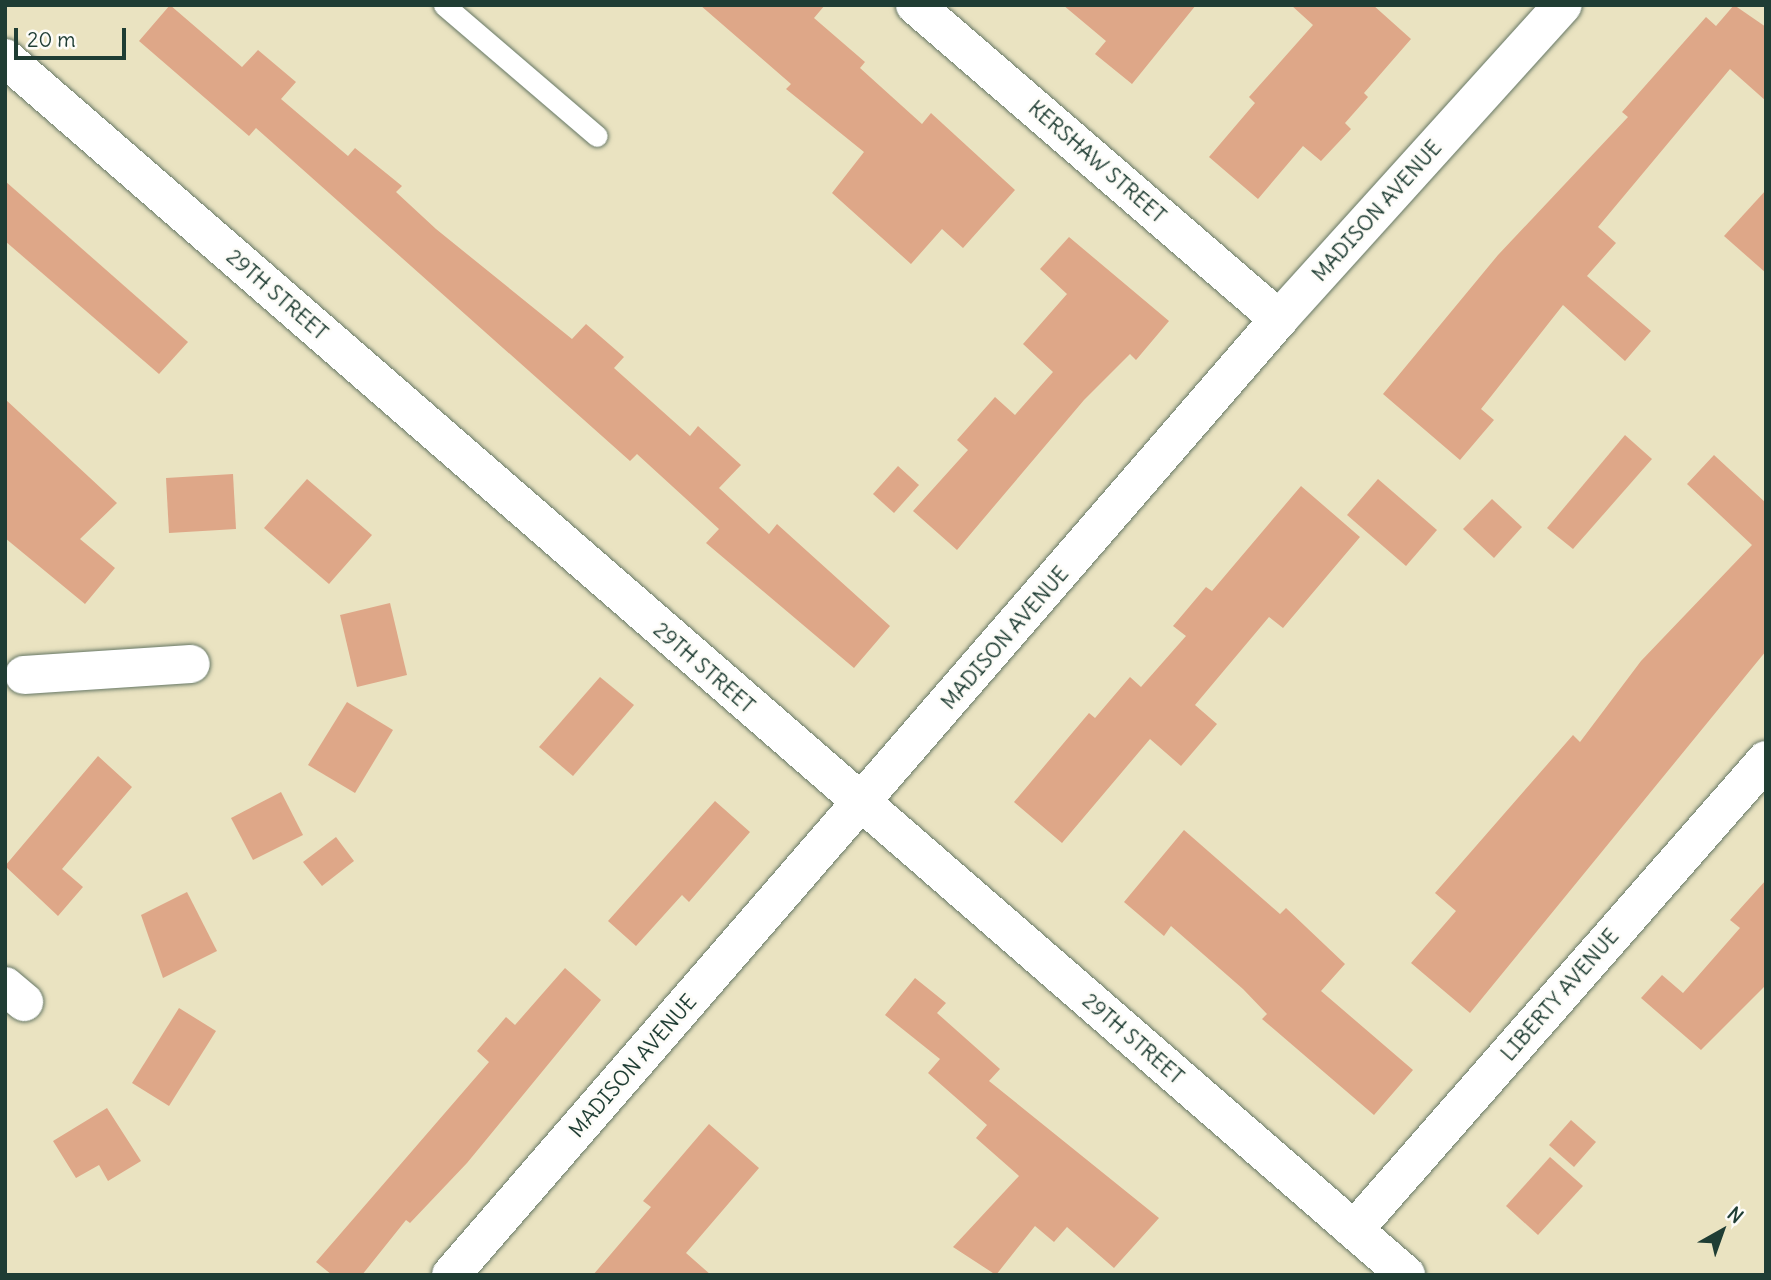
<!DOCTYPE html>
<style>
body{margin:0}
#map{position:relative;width:1771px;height:1280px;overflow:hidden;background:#eae3c1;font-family:Delius,sans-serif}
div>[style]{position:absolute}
.building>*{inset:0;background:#dea788}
.roads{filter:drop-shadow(0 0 2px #667765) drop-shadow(0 0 2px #667765)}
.lane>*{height:21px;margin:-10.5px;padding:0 10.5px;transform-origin:10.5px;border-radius:10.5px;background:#fff}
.street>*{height:38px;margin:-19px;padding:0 19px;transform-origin:19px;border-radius:19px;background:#fff}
.secondary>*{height:38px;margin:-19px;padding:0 19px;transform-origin:19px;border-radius:19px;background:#fff}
span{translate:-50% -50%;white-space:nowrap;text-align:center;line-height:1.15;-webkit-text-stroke:5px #fdfcf7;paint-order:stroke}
.street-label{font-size:21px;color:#1f3d34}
.frame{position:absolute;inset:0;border:7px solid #1f3d34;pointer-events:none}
.north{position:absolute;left:1687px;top:1196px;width:70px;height:70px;-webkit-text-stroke:5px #fdfcf7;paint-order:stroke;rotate:40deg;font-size:19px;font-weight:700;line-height:28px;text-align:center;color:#1f3d34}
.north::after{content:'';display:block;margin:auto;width:24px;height:32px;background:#1f3d34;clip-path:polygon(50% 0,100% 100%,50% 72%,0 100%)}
.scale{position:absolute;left:14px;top:28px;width:112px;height:32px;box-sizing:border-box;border:4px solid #1f3d34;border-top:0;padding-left:9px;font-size:21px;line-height:24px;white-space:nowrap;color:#1f3d34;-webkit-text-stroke:5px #fdfcf7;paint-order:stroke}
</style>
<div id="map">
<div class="building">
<i style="clip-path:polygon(170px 5px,242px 67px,258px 50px,296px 82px,281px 99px,348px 156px,355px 148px,402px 186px,396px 192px,436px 229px,572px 339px,586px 324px,624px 357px,614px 368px,690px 436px,698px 426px,741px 465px,719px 488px,769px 534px,777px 524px,890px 626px,854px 668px,706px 543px,719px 529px,637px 454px,630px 461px,256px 128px,249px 136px,139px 41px)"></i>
<i style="clip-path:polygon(700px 5px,825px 5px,814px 18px,865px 62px,860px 68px,922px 124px,931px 113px,1015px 190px,963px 248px,942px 229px,911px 264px,832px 193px,864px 152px,786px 89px,791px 84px)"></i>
<i style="clip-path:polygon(1063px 5px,1196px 5px,1132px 84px,1095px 54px,1106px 41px)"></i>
<i style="clip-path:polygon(1291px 5px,1373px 5px,1411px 39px,1364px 93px,1368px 97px,1345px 123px,1351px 129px,1321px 161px,1303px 146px,1258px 199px,1209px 157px,1255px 103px,1249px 97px,1313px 25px)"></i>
<i style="clip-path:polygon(1734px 5px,1766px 27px,1766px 101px,1730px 69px,1598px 227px,1616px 243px,1587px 276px,1651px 331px,1625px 361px,1563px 305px,1481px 409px,1494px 420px,1460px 460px,1383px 394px,1498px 255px,1628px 117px,1622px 112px,1706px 17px,1716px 26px)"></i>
<i style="clip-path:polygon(5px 181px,188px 342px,159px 374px,5px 241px)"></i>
<i style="clip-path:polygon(1766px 190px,1766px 273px,1724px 236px)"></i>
<i style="clip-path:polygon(1069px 237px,1169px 321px,1136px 360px,1130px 354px,1084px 400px,957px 550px,913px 511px,968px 450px,957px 440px,995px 397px,1015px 415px,1053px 372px,1023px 344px,1067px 294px,1040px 269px)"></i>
<i style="clip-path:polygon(5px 399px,117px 503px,80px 539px,115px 568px,85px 604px,5px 538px)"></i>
<i style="clip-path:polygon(1625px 435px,1652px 459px,1573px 549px,1547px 528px)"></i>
<i style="clip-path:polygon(1714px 455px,1766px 503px,1766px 651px,1470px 1013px,1411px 963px,1456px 911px,1435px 893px,1573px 735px,1580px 742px,1641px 661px,1752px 545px,1687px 484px)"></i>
<i style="clip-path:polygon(898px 466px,919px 485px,894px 513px,873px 494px)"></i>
<i style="clip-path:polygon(233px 474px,236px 529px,169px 533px,166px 478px)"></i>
<i style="clip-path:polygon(307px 479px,372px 535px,329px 584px,264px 528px)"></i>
<i style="clip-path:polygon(1378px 479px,1437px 530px,1406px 566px,1347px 515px)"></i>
<i style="clip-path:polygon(1301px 486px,1360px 537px,1283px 628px,1269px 617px,1195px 705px,1217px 724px,1181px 766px,1150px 739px,1062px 843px,1014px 802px,1089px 713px,1095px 718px,1130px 677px,1141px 687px,1186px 636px,1173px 626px,1206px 587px,1212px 591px)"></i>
<i style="clip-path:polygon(1492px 499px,1522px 527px,1494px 558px,1463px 529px)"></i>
<i style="clip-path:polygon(390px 603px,407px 675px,357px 687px,340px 615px)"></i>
<i style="clip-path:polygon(600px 677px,634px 705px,573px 776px,539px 747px)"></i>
<i style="clip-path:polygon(347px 702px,393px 730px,355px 793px,308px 765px)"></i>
<i style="clip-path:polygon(98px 756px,132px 787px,62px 869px,83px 887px,58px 916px,5px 866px)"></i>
<i style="clip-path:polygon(281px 792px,303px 835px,253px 860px,231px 818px)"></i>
<i style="clip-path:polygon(715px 801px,750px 832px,689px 902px,682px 895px,636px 946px,608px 921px)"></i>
<i style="clip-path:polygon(1184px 830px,1280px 914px,1286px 908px,1345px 964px,1321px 991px,1413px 1070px,1374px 1115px,1262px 1019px,1267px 1014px,1243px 989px,1171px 926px,1164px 936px,1124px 902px)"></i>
<i style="clip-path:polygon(336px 837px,354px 861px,322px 886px,303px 862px)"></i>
<i style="clip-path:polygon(1766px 880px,1766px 985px,1701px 1050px,1641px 998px,1662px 975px,1683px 993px,1740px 928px,1730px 920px)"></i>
<i style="clip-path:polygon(187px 892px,217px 951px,163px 978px,141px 915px)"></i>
<i style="clip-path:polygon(565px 968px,601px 1000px,467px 1163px,410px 1223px,406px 1220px,362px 1275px,332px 1275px,316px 1262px,489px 1062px,477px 1051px,506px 1017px,515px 1025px)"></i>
<i style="clip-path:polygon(915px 978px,946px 1003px,937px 1013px,1000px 1069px,989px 1081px,1159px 1218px,1114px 1268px,1067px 1227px,1054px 1242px,1035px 1226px,996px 1275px,953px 1247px,1019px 1176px,976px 1138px,987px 1125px,928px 1073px,940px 1059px,885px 1015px)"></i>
<i style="clip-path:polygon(179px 1008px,216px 1031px,169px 1106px,132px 1083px)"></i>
<i style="clip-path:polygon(107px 1108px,141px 1161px,108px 1181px,99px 1165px,76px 1178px,53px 1141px)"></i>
<i style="clip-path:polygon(1571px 1120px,1596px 1142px,1574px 1167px,1549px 1145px)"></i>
<i style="clip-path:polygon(709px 1124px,759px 1168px,686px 1253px,711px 1275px,593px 1275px,651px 1207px,643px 1201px)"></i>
<i style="clip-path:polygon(1550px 1157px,1583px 1186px,1538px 1235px,1506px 1206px)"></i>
</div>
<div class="roads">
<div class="lane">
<i style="left:444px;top:5px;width:201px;rotate:40.6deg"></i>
</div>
<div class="street">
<i style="left:915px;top:5px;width:481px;rotate:40.8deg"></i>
<i style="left:24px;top:675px;width:167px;rotate:-3.8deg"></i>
<i style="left:5px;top:986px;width:25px;rotate:40deg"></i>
<i style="left:1354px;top:1230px;width:625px;rotate:-48.76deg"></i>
<i style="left:451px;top:1275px;width:1265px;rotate:-49.1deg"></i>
<i style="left:1279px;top:319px;width:423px;rotate:-47.9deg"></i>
</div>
<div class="secondary">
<i style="left:5px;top:58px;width:1856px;rotate:40.98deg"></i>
</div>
</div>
<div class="street-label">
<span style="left:1097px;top:162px;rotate:41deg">KERSHAW STREET</span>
<span style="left:1377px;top:211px;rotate:-48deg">MADISON AVENUE</span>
<span style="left:277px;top:295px;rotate:41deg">29TH STREET</span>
<span style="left:1005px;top:638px;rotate:-49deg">MADISON AVENUE</span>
<span style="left:704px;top:668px;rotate:41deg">29TH STREET</span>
<span style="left:1560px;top:995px;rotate:-49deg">LIBERTY AVENUE</span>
<span style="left:1133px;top:1039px;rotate:41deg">29TH STREET</span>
<span style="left:633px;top:1066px;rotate:-49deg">MADISON AVENUE</span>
</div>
<div class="frame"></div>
<div class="north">N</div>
<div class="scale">20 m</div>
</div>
